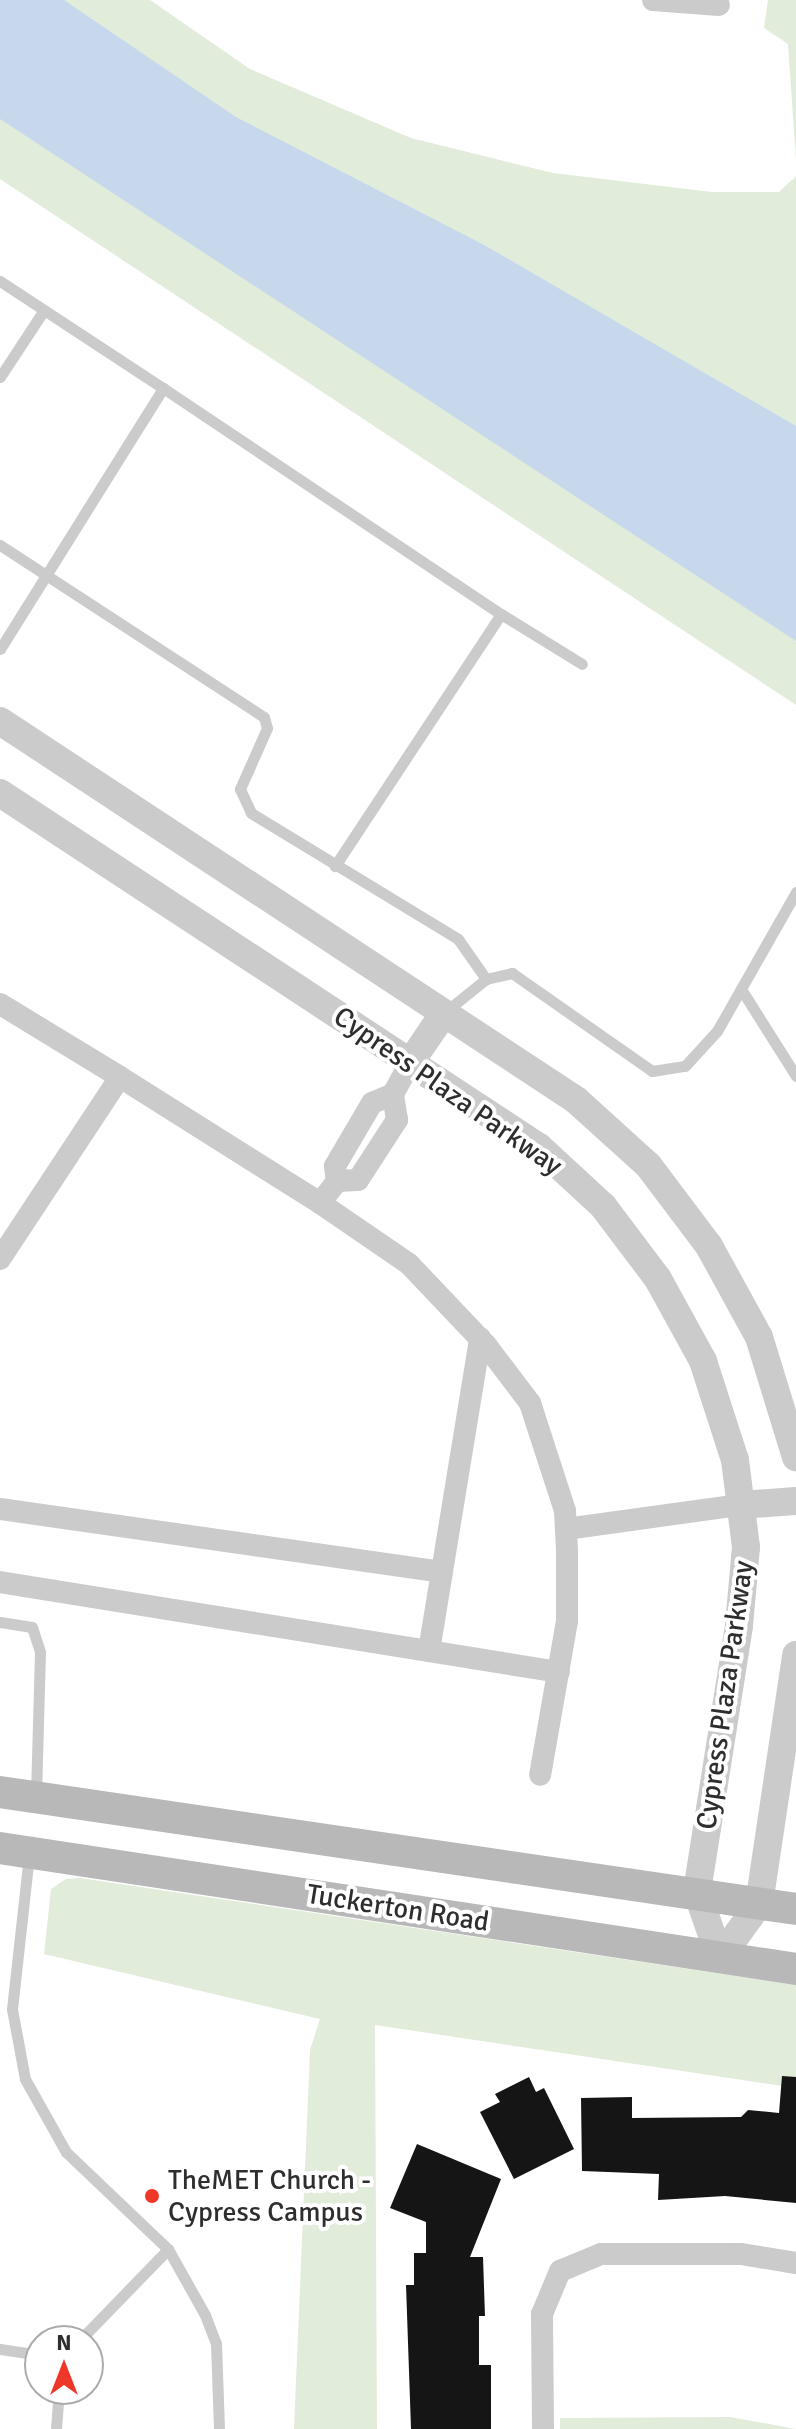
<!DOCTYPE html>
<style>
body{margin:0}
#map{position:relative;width:796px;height:2429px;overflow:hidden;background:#fff;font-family:Signika,sans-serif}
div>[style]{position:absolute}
.green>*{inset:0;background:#e2ecdb}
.water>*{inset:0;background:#c7d8ed}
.building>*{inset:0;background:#151515}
.service>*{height:11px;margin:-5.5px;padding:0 5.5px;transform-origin:5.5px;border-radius:5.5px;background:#cbcbcb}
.minor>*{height:22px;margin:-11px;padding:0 11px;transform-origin:11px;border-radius:11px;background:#cbcbcb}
.tertiary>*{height:28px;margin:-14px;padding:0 14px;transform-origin:14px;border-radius:14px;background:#cbcbcb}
.secondary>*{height:32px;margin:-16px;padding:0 16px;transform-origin:16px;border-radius:16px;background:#b8b8b8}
.dots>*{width:22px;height:22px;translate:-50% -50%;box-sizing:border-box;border:4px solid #fff;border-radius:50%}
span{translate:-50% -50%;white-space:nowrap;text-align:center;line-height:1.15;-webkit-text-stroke:8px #fff;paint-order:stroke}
.street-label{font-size:28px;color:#2e2e2e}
.poi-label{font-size:28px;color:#2e2e2e}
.left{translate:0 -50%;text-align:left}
.north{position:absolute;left:24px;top:2325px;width:80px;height:80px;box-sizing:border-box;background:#fff;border:2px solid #ababab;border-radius:50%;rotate:0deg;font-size:22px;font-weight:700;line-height:32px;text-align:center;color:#2e2e2e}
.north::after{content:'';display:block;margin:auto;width:28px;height:36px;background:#ed3829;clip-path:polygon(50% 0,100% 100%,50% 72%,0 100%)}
</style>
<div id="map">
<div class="green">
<i style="clip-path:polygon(0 0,150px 0,250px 69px,411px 138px,553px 173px,712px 192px,779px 192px,796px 176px,796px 705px,0 179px)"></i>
<i style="clip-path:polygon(768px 0,796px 0,796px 160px,788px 44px,764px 28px)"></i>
<i style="clip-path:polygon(80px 1878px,796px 1985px,796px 2088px,375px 2025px,377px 2429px,294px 2429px,310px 2050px,320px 2019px,44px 1954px,51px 1889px,66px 1879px)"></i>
<i style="clip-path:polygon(730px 2417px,796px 2429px,560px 2429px,560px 2418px)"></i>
</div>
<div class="water">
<i style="clip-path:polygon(0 0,64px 0,236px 117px,486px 246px,796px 426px,796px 641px,0 119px)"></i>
</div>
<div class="building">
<i style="clip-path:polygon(782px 2076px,796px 2077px,796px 2203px,725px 2196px,658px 2200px,659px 2174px,582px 2171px,581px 2098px,632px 2097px,632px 2118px,741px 2117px,748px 2110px,779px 2113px)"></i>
<i style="clip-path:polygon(529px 2077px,536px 2092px,544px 2088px,574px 2149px,514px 2179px,480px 2112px,500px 2102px,495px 2094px)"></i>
<i style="clip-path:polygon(417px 2144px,501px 2179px,470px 2257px,483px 2257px,485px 2316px,479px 2316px,479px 2365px,491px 2365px,491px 2429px,411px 2429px,406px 2285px,414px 2285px,414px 2253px,426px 2253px,426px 2222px,390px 2208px)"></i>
</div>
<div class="service">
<i style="left:0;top:281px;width:195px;rotate:33.3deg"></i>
<i style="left:0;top:377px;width:80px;rotate:-56.7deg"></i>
<i style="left:0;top:545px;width:315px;rotate:33.1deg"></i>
<i style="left:264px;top:717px;width:11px;rotate:75deg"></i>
<i style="left:267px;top:728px;width:67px;rotate:113.9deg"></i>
<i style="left:240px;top:789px;width:26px;rotate:65deg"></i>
<i style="left:251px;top:813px;width:242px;rotate:31.3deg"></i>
<i style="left:458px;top:939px;width:49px;rotate:55deg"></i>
<i style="left:501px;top:614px;width:95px;rotate:31.7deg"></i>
<i style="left:0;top:649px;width:308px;rotate:-58deg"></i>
<i style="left:163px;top:388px;width:407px;rotate:33.8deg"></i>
<i style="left:501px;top:614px;width:302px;rotate:123.4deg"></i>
<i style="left:741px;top:989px;width:103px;rotate:57.7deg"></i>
<i style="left:445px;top:1012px;width:53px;rotate:-38.8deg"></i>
<i style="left:486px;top:979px;width:27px;rotate:-13deg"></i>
<i style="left:512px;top:973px;width:171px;rotate:35deg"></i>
<i style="left:652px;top:1071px;width:33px;rotate:-9deg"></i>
<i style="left:685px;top:1066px;width:47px;rotate:-47.6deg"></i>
<i style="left:717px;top:1031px;width:160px;rotate:-60.4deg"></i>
<i style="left:0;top:1622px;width:32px;rotate:9deg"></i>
<i style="left:32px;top:1627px;width:26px;rotate:72deg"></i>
<i style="left:40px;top:1652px;width:145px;rotate:91.6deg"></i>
<i style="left:29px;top:1855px;width:155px;rotate:96.3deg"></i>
<i style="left:12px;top:2009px;width:71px;rotate:79.5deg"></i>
<i style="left:25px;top:2079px;width:84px;rotate:60.7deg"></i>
<i style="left:66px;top:2152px;width:141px;rotate:43.6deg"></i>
<i style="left:168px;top:2249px;width:76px;rotate:60.7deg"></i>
<i style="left:205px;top:2315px;width:30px;rotate:69deg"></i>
<i style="left:216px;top:2343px;width:86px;rotate:88deg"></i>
<i style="left:79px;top:2341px;width:128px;rotate:-45.9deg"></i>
<i style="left:0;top:2349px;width:40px;rotate:8.5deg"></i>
<i style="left:56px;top:2429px;width:40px;rotate:-85.7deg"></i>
</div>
<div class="minor">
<i style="left:653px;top:0;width:66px;rotate:4.3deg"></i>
<i style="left:0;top:1004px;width:140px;rotate:31.3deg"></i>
<i style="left:337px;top:1181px;width:21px;rotate:-3deg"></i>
<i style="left:358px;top:1180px;width:72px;rotate:-57deg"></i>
<i style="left:397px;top:1120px;width:26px;rotate:-99deg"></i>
<i style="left:393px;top:1094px;width:35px;rotate:-61deg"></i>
<i style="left:320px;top:1203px;width:108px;rotate:34.4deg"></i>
<i style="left:409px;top:1264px;width:112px;rotate:46.5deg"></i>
<i style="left:486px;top:1345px;width:73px;rotate:52.8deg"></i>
<i style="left:530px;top:1403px;width:114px;rotate:72deg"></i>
<i style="left:565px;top:1511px;width:40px;rotate:87.1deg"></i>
<i style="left:567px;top:1551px;width:70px;rotate:90deg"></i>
<i style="left:567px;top:1621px;width:156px;rotate:99.9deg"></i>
<i style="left:0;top:1259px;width:218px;rotate:-56.6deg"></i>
<i style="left:120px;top:1077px;width:236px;rotate:32.2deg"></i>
<i style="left:320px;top:1203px;width:28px;rotate:-52deg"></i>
<i style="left:337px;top:1181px;width:15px;rotate:-98deg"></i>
<i style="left:335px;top:1166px;width:73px;rotate:-59.6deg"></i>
<i style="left:372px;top:1103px;width:23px;rotate:-23deg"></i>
<i style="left:0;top:1509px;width:446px;rotate:8.1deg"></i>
<i style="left:566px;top:1529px;width:176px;rotate:-7.9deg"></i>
<i style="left:0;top:1582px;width:566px;rotate:9.15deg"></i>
<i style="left:429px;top:1651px;width:317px;rotate:-80.7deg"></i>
<i style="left:543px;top:2429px;width:115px;rotate:-90.5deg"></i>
<i style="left:542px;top:2314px;width:47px;rotate:-67.3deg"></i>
<i style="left:560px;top:2271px;width:44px;rotate:-22.5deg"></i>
<i style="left:601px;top:2254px;width:140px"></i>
<i style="left:741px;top:2254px;width:56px;rotate:9.3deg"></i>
</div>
<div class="tertiary">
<i style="left:0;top:721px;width:690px;rotate:33.34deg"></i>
<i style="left:576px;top:1100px;width:97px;rotate:42.1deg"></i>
<i style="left:648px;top:1165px;width:101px;rotate:53deg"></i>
<i style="left:709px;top:1246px;width:104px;rotate:61.2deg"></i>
<i style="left:759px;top:1337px;width:126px;rotate:72.9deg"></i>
<i style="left:0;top:793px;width:645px;rotate:33.3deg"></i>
<i style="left:539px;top:1147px;width:87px;rotate:42.7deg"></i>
<i style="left:603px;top:1206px;width:91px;rotate:53deg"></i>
<i style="left:658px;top:1279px;width:94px;rotate:61.2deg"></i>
<i style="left:703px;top:1361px;width:104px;rotate:72.1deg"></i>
<i style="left:735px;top:1460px;width:88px;rotate:82.8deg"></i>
<i style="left:746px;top:1547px;width:79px;rotate:95.1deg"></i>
<i style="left:739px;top:1626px;width:269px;rotate:99deg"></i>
<i style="left:697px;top:1892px;width:70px;rotate:70.8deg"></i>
<i style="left:410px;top:1063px;width:60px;rotate:-55.8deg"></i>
<i style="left:740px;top:1505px;width:56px;rotate:-4.1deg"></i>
<i style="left:720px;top:1958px;width:67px;rotate:-54.2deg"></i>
<i style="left:759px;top:1904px;width:252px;rotate:-81.5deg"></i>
</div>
<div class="secondary">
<i style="left:0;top:1792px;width:805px;rotate:8.36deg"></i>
<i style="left:0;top:1848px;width:805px;rotate:8.64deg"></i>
</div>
<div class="dots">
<i style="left:152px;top:2196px;background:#ed3829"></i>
</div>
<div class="street-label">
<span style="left:448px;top:1091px;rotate:35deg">Cypress Plaza Parkway</span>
<span style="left:725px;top:1695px;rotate:-82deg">Cypress Plaza Parkway</span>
<span style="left:398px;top:1908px;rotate:9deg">Tuckerton Road</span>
</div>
<div class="poi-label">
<span class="left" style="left:168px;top:2196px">TheMET Church -<br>Cypress Campus</span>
</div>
<div class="north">N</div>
</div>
